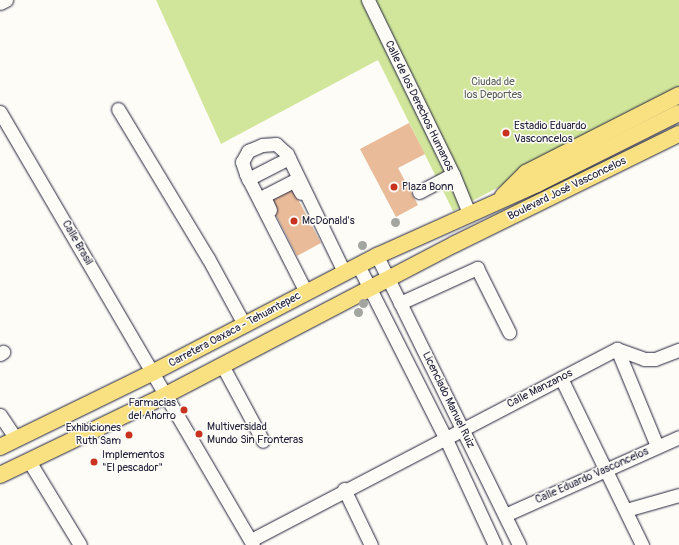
<!DOCTYPE html>
<meta charset="utf-8">
<style>
body{margin:0}
#map{position:relative;width:679px;height:545px;overflow:hidden;background:#fdfcf7;font-family:Pangolin,sans-serif}
div>[style]{position:absolute}
.green>*{inset:0;background:#d2e69b}
.building>*{inset:0;background:#e9bb99}
.roads{filter:drop-shadow(0 0 1px #22223b) drop-shadow(0 0 1px #22223b)}
.minor>*{height:13px;margin:-6.5px;padding:0 6.5px;transform-origin:6.5px;border-radius:6.5px;background:#fdfcf7}
.major>*{height:16px;margin:-8px;padding:0 8px;transform-origin:8px;border-radius:8px;background:#f9e181}
.trees>*{width:9px;height:9px;margin:-4.5px;border-radius:50%;background:#a2a5a0}
.dots>*{width:11px;height:11px;translate:-50% -50%;box-sizing:border-box;border:2px solid #fdfcf7;border-radius:50%}
span{translate:-50% -50%;white-space:nowrap;text-align:center;line-height:1.15;-webkit-text-stroke:3px #fdfcf7;paint-order:stroke}
.park-label{font-size:11px;color:#575d58}
.street-label{font-size:11px;color:#22223b}
.poi-label{font-size:11px;color:#22223b}
.left{translate:0 -50%;text-align:left}
.right{translate:-100% -50%;text-align:right}
</style>
<div id="map">
<div class="green">
<i style="clip-path:polygon(156px 0,679px 0,679px 93px,453px 211px,378px 60px,221px 144px)"></i>
</div>
<div class="building">
<i style="clip-path:polygon(409px 123px,425px 154px,398px 168px,418px 205px,396px 217px,360px 149px)"></i>
<i style="clip-path:polygon(291px 186px,321px 243px,297px 256px,268px 199px)"></i>
</div>
<div class="roads">
<div class="minor">
<i style="left:368px;top:0;width:194px;rotate:64deg"></i>
<i style="left:453px;top:174px;width:42px;rotate:67.7deg"></i>
<i style="left:0;top:3px;width:7px;rotate:-27deg"></i>
<i style="left:118px;top:109px;width:174px;rotate:58.9deg"></i>
<i style="left:208px;top:258px;width:75px;rotate:61.4deg"></i>
<i style="left:0;top:112px;width:501px;rotate:59.7deg"></i>
<i style="left:248px;top:179px;width:46px;rotate:-27.1deg"></i>
<i style="left:419px;top:192px;width:38px;rotate:-28deg"></i>
<i style="left:270px;top:210px;width:12px;rotate:-114deg"></i>
<i style="left:265px;top:199px;width:4px;rotate:-76deg"></i>
<i style="left:266px;top:195px;width:29px;rotate:-27deg"></i>
<i style="left:292px;top:182px;width:4px;rotate:27deg"></i>
<i style="left:296px;top:184px;width:10px;rotate:61deg"></i>
<i style="left:377px;top:256px;width:322px;rotate:63.8deg"></i>
<i style="left:358px;top:265px;width:193px;rotate:63.2deg"></i>
<i style="left:445px;top:437px;width:119px;rotate:65.2deg"></i>
<i style="left:306px;top:292px;width:132px;rotate:-117deg"></i>
<i style="left:246px;top:174px;width:13px;rotate:-108deg"></i>
<i style="left:242px;top:162px;width:13px;rotate:-61deg"></i>
<i style="left:248px;top:151px;width:15px;rotate:-23deg"></i>
<i style="left:262px;top:145px;width:14px;rotate:-4deg"></i>
<i style="left:276px;top:144px;width:15px;rotate:42deg"></i>
<i style="left:287px;top:154px;width:131px;rotate:64.2deg"></i>
<i style="left:400px;top:303px;width:85px;rotate:-24.4deg"></i>
<i style="left:477px;top:268px;width:72px;rotate:63.4deg"></i>
<i style="left:617px;top:349px;width:105px;rotate:67.6deg"></i>
<i style="left:0;top:354px;width:4px;rotate:-34deg"></i>
<i style="left:222px;top:365px;width:86px;rotate:61.7deg"></i>
<i style="left:561px;top:378px;width:186px;rotate:64.1deg"></i>
<i style="left:0;top:415px;width:29px;rotate:56deg"></i>
<i style="left:29px;top:461px;width:98px;rotate:58.7deg"></i>
<i style="left:344px;top:489px;width:62px;rotate:64.3deg"></i>
<i style="left:626px;top:510px;width:55px;rotate:-15.8deg"></i>
<i style="left:505px;top:515px;width:191px;rotate:-24.1deg"></i>
<i style="left:251px;top:540px;width:413px;rotate:-27.6deg"></i>
<i style="left:617px;top:349px;width:29px;rotate:20deg"></i>
<i style="left:644px;top:359px;width:11px"></i>
<i style="left:655px;top:359px;width:26px;rotate:-21deg"></i>
</div>
<div class="major">
<i style="left:503px;top:196px;width:33px;rotate:-45deg"></i>
<i style="left:526px;top:173px;width:172px;rotate:-27deg"></i>
<i style="left:0;top:447px;width:169px;rotate:-26deg"></i>
<i style="left:152px;top:373px;width:254px;rotate:-27.5deg"></i>
<i style="left:377px;top:256px;width:175px;rotate:-24.2deg"></i>
<i style="left:537px;top:184px;width:159px;rotate:-26.6deg"></i>
<i style="left:0;top:475px;width:184px;rotate:-25.7deg"></i>
<i style="left:166px;top:395px;width:326px;rotate:-27.6deg"></i>
<i style="left:455px;top:244px;width:250px;rotate:-26.2deg"></i>
</div>
</div>
<div class="trees">
<i style="left:395px;top:222px"></i>
<i style="left:362px;top:245px"></i>
<i style="left:363px;top:303px"></i>
<i style="left:358px;top:312px"></i>
</div>
<div class="dots">
<i style="left:506px;top:133px;background:#c8321e"></i>
<i style="left:394px;top:187px;background:#c8321e"></i>
<i style="left:294px;top:221px;background:#c8321e"></i>
<i style="left:184px;top:410px;background:#c8321e"></i>
<i style="left:199px;top:434px;background:#c8321e"></i>
<i style="left:129px;top:435px;background:#c8321e"></i>
<i style="left:94px;top:462px;background:#c8321e"></i>
</div>
<div class="park-label">
<span style="left:493px;top:89px">Ciudad de<br>los Deportes</span>
</div>
<div class="street-label">
<span style="left:419px;top:106px;rotate:64deg">Calle de los Derechos Humanos</span>
<span style="left:567px;top:189px;rotate:-26deg">Boulevard José Vasconcelos</span>
<span style="left:77px;top:243px;rotate:60deg">Calle Brasil</span>
<span style="left:235px;top:330px;rotate:-28deg">Carretera Oaxaca - Tehuantepec</span>
<span style="left:540px;top:389px;rotate:-27deg">Calle Manzanos</span>
<span style="left:448px;top:400px;rotate:64deg">Licenciado Manuel Ruiz</span>
<span style="left:592px;top:476px;rotate:-24deg">Calle Eduardo Vasconcelos</span>
</div>
<div class="poi-label">
<span class="left" style="left:514px;top:133px">Estadio Eduardo<br>Vasconcelos</span>
<span class="left" style="left:402px;top:187px">Plaza Bonn</span>
<span class="left" style="left:302px;top:221px">McDonald's</span>
<span class="right" style="left:176px;top:410px">Farmacias<br>del Ahorro</span>
<span class="left" style="left:207px;top:434px">Multiversidad<br>Mundo Sin Fronteras</span>
<span class="right" style="left:121px;top:435px">Exhibiciones<br>Ruth Sam</span>
<span class="left" style="left:102px;top:462px">Implementos<br>"El pescador"</span>
</div>
</div>
